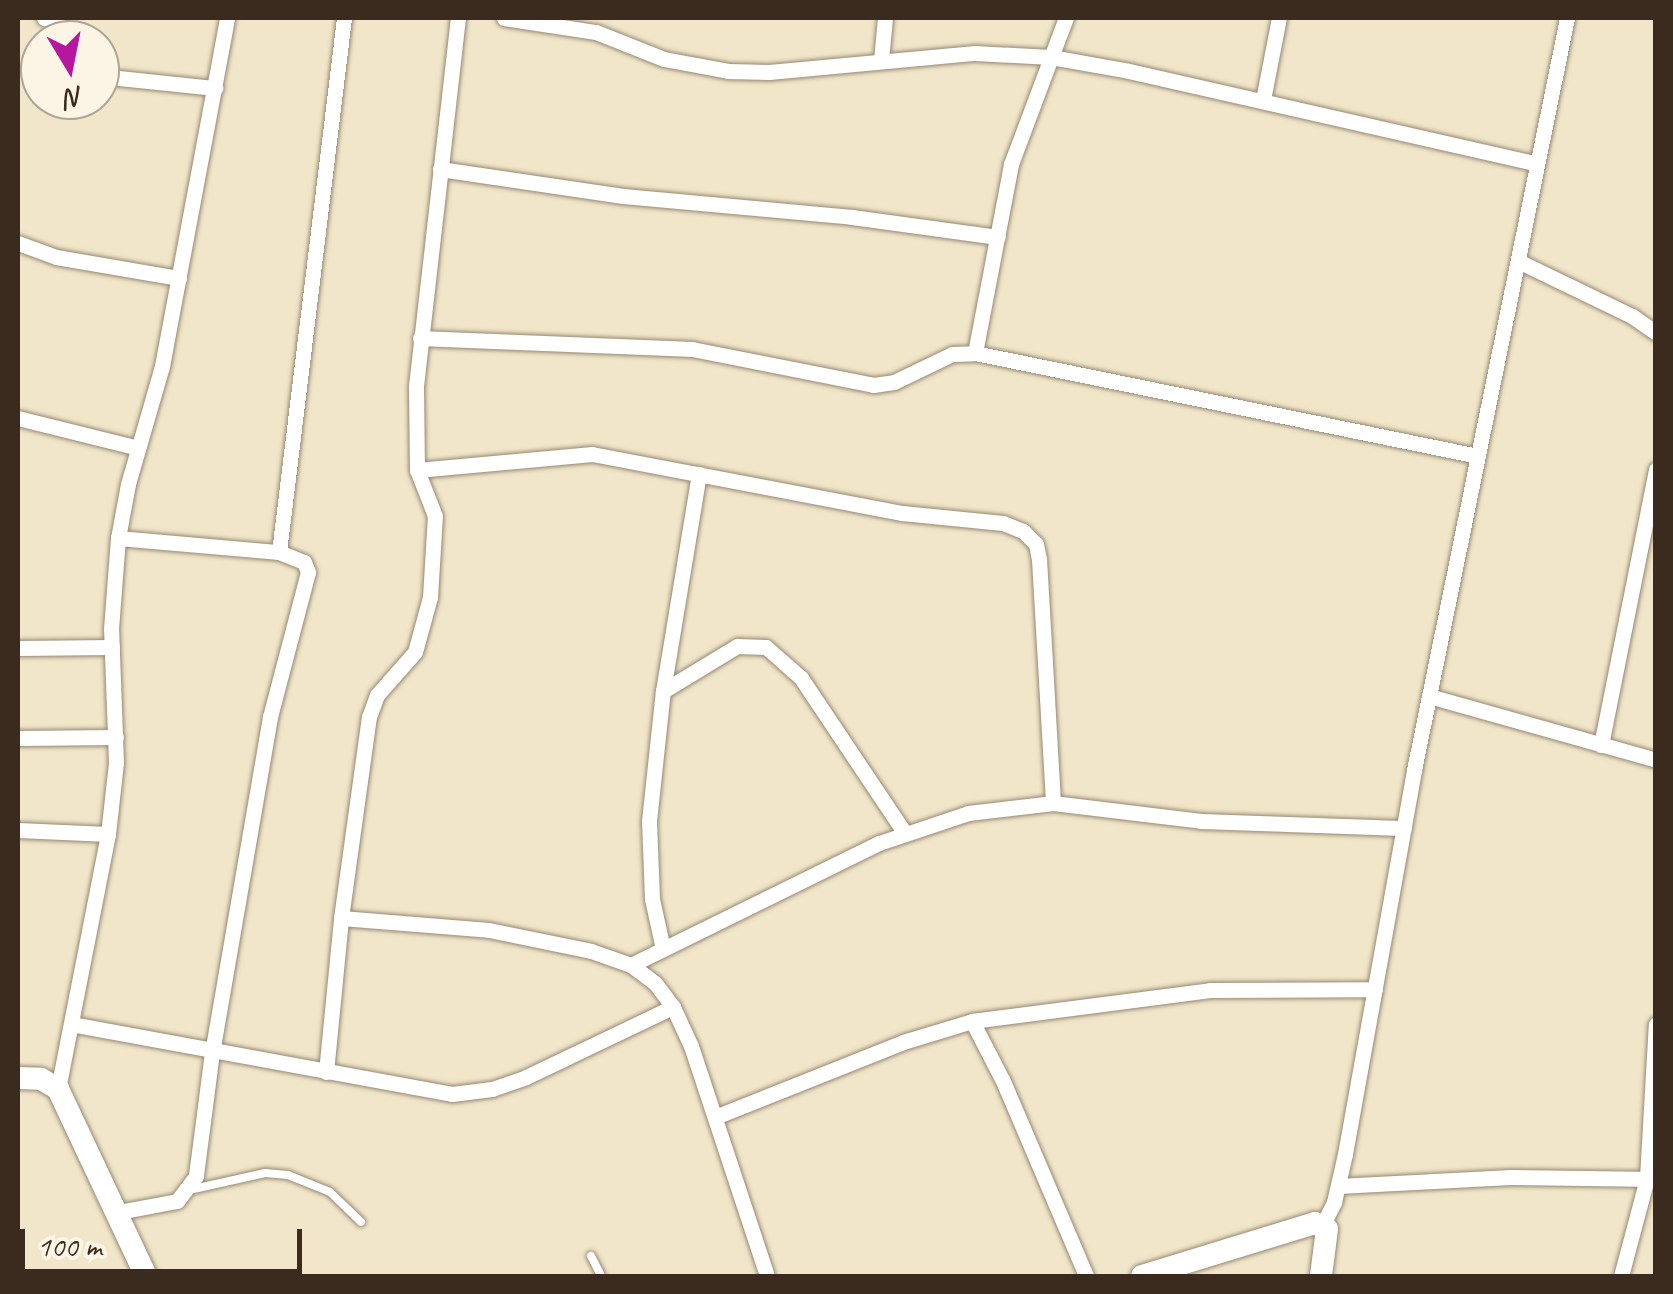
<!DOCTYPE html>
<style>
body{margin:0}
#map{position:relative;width:1673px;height:1294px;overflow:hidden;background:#f1e6c9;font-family:Caveat,sans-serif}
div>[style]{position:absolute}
.roads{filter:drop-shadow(0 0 2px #968874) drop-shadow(0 0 2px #968874)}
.service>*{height:8px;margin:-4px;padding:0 4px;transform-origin:4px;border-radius:4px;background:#fff}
.minor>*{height:15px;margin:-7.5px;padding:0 7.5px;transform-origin:7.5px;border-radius:7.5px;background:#fff}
.secondary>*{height:22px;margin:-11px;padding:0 11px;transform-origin:11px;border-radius:11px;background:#fff}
span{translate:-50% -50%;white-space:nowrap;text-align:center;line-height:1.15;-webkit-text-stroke:8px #fcf5e5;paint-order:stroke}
.frame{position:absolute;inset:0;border:20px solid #3b2a1e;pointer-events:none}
.north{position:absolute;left:20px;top:20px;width:100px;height:100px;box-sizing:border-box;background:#fcf5e5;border:2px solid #afa495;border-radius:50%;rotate:170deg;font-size:28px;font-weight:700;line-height:40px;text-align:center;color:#3b2a1e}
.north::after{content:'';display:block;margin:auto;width:35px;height:45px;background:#b5179e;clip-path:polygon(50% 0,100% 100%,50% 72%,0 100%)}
.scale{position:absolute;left:20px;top:1229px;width:282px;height:45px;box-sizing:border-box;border:5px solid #3b2a1e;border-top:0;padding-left:12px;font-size:30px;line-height:35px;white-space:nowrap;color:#3b2a1e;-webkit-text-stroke:8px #fcf5e5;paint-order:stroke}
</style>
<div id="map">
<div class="roads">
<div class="service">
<i style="left:189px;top:1190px;width:78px;rotate:-12.6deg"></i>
<i style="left:265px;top:1173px;width:23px;rotate:5deg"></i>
<i style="left:288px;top:1175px;width:45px;rotate:22deg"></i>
<i style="left:330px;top:1192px;width:43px;rotate:44.1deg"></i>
<i style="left:591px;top:1256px;width:22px;rotate:63deg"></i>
</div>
<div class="minor">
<i style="left:44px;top:18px;width:14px;rotate:17deg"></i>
<i style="left:57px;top:22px;width:19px;rotate:72deg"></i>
<i style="left:504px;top:18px;width:93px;rotate:8.7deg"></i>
<i style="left:596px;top:32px;width:73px;rotate:21.7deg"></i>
<i style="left:664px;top:59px;width:65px;rotate:10.6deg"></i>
<i style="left:728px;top:71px;width:41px;rotate:1.4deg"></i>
<i style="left:769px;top:72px;width:207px;rotate:-5.3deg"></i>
<i style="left:975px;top:53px;width:76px;rotate:3deg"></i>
<i style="left:1051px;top:57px;width:79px;rotate:10.2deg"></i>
<i style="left:1129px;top:71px;width:418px;rotate:12.8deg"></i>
<i style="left:881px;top:60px;width:42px;rotate:-84.6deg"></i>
<i style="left:100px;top:76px;width:116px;rotate:6deg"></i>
<i style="left:1263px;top:100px;width:84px;rotate:-79deg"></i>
<i style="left:440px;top:169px;width:185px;rotate:8.4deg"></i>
<i style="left:623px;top:196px;width:230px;rotate:5.2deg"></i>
<i style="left:852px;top:217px;width:147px;rotate:7.8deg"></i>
<i style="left:18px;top:243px;width:40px;rotate:20.2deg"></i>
<i style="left:56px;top:257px;width:125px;rotate:9.7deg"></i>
<i style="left:1518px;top:261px;width:127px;rotate:25.8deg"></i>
<i style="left:1632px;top:316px;width:29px;rotate:35deg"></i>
<i style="left:420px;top:338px;width:272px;rotate:2.3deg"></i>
<i style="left:692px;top:349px;width:185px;rotate:11.2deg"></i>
<i style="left:873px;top:385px;width:21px;rotate:-8deg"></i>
<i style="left:894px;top:382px;width:64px;rotate:-25.8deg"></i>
<i style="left:952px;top:354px;width:23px;rotate:-2deg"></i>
<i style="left:975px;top:353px;width:513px;rotate:11.57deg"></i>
<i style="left:975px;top:353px;width:192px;rotate:-79.2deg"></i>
<i style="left:1011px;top:164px;width:156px;rotate:-69.4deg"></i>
<i style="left:18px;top:418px;width:124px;rotate:14deg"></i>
<i style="left:417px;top:470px;width:176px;rotate:-5.2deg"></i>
<i style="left:592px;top:454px;width:316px;rotate:10.8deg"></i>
<i style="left:902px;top:513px;width:101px;rotate:5.7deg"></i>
<i style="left:1003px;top:523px;width:22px;rotate:22deg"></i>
<i style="left:1023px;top:531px;width:18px;rotate:45deg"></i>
<i style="left:1036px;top:544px;width:15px;rotate:79deg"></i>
<i style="left:1039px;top:559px;width:244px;rotate:86.7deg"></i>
<i style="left:118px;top:538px;width:162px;rotate:5deg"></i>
<i style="left:279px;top:552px;width:27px;rotate:22deg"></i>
<i style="left:304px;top:562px;width:11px;rotate:68deg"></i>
<i style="left:308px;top:572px;width:150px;rotate:104.7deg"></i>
<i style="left:270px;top:717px;width:340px;rotate:99.8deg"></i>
<i style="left:212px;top:1052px;width:125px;rotate:97.4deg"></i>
<i style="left:196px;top:1176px;width:31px;rotate:127deg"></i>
<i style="left:177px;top:1201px;width:59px;rotate:169.3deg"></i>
<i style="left:279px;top:552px;width:538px;rotate:-83.06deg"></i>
<i style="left:18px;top:648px;width:94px;rotate:-0.6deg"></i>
<i style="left:663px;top:691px;width:87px;rotate:-31.3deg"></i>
<i style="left:737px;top:646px;width:29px;rotate:2deg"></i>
<i style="left:766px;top:647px;width:47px;rotate:41.5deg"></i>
<i style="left:801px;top:678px;width:185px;rotate:56.2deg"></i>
<i style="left:1429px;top:696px;width:236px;rotate:15.7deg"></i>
<i style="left:18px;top:738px;width:98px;rotate:-0.6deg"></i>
<i style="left:1601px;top:745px;width:281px;rotate:-78.7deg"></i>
<i style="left:18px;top:830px;width:90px;rotate:2.5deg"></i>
<i style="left:341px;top:918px;width:148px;rotate:4.6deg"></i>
<i style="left:489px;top:930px;width:104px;rotate:11.6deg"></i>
<i style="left:591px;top:951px;width:42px;rotate:19.3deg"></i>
<i style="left:631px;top:965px;width:30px;rotate:37deg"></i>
<i style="left:655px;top:983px;width:30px;rotate:53deg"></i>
<i style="left:673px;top:1007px;width:43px;rotate:65.2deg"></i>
<i style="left:691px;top:1046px;width:242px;rotate:71.7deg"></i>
<i style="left:663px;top:949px;width:51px;rotate:-102.4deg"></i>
<i style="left:652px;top:899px;width:78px;rotate:-92.2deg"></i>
<i style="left:649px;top:821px;width:131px;rotate:-83.9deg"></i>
<i style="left:663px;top:691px;width:220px;rotate:-80.6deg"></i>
<i style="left:631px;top:965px;width:276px;rotate:-26.2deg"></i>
<i style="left:879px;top:843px;width:94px;rotate:-18.6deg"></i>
<i style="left:968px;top:813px;width:86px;rotate:-6.7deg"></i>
<i style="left:1053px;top:803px;width:149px;rotate:6.9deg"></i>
<i style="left:1201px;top:821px;width:203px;rotate:2deg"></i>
<i style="left:972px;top:1021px;width:68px;rotate:62.7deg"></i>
<i style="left:1003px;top:1081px;width:212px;rotate:66.9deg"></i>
<i style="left:71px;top:1024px;width:387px;rotate:10.4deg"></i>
<i style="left:452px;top:1094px;width:40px;rotate:-7.1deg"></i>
<i style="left:492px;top:1089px;width:36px;rotate:-19deg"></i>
<i style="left:526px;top:1077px;width:163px;rotate:-25.5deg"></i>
<i style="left:326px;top:1072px;width:155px;rotate:-84.4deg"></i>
<i style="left:341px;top:918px;width:203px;rotate:-82.1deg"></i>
<i style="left:369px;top:717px;width:23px;rotate:-70deg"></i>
<i style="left:377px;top:695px;width:57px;rotate:-48.5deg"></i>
<i style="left:415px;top:652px;width:57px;rotate:-74.7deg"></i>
<i style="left:430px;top:597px;width:81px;rotate:-86.5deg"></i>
<i style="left:435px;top:516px;width:49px;rotate:-111.4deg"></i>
<i style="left:417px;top:470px;width:84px;rotate:-90.7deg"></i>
<i style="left:416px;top:386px;width:370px;rotate:-83.5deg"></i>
<i style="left:58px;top:1089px;width:260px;rotate:-78.9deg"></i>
<i style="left:108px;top:834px;width:71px;rotate:-83.6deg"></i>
<i style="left:116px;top:763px;width:134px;rotate:-92.1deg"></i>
<i style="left:111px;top:629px;width:91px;rotate:-85.6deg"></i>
<i style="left:118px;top:538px;width:55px;rotate:-79.5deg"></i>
<i style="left:128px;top:484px;width:123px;rotate:-73.9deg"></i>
<i style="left:162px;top:366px;width:354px;rotate:-79.4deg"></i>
<i style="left:715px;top:1117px;width:202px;rotate:-21.7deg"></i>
<i style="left:903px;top:1042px;width:72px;rotate:-16.9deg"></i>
<i style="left:972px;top:1021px;width:240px;rotate:-7.4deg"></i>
<i style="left:1210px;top:990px;width:165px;rotate:-0.3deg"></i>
<i style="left:1338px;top:1186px;width:173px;rotate:-3deg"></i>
<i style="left:1511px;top:1177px;width:145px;rotate:0.8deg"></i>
<i style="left:1323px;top:1224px;width:25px;rotate:-63deg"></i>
<i style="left:1334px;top:1202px;width:49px;rotate:-77.1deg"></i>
<i style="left:1345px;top:1154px;width:390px;rotate:-79.8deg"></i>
<i style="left:1414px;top:770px;width:767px;rotate:-78.5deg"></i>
<i style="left:1621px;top:1276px;width:101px;rotate:-75.1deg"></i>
<i style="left:1647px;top:1178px;width:154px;rotate:-86.7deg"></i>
</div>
<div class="secondary">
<i style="left:18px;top:1078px;width:23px;rotate:2deg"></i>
<i style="left:41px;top:1079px;width:20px;rotate:30deg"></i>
<i style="left:58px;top:1089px;width:207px;rotate:64.8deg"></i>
<i style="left:1142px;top:1276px;width:181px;rotate:-17deg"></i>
<i style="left:1315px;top:1223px;width:13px;rotate:27deg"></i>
<i style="left:1327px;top:1229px;width:47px;rotate:97.3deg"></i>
</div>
</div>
<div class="frame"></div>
<div class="north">N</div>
<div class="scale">100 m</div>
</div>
